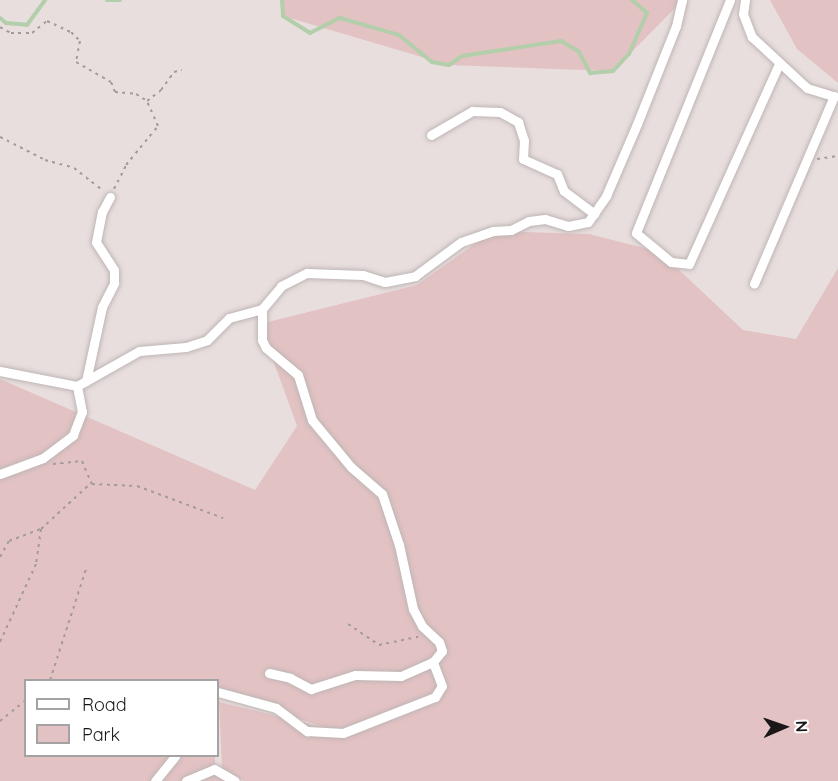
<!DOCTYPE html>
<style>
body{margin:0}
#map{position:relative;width:838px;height:781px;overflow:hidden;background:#e8dede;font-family:Quicksand,sans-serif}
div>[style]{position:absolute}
.green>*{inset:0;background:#e3c2c3}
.stream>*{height:4px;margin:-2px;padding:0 2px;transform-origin:2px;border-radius:2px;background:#b3ceaa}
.path>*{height:2px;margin-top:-1px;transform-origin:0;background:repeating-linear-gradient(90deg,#a39b9b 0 3px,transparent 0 7.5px)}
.roads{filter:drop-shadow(0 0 2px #beb5b5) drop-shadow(0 0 2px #beb5b5)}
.minor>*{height:9px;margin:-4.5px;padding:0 4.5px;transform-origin:4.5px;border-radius:4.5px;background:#fff}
span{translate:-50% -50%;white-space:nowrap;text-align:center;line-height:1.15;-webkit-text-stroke:4.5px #fff;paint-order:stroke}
.legend{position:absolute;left:24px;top:679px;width:195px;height:78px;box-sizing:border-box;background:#fff;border:2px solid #a4a2a3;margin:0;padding:8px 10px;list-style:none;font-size:18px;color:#1b1718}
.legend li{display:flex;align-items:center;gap:12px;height:30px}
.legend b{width:30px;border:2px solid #a4a2a3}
.north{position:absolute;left:754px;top:697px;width:60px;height:60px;-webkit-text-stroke:4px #fff;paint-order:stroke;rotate:88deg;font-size:16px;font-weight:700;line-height:24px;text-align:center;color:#1b1718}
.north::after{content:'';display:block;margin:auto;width:21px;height:27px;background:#1b1718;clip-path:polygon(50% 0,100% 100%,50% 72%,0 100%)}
</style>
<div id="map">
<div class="green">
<i style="clip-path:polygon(283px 0,683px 0,613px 71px,449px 65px,283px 16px)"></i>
<i style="clip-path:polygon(770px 0,838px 0,838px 83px,797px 49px)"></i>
<i style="clip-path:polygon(evenodd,493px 231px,589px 234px,660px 252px,743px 330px,796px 339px,838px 268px,838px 781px,244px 781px,222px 769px,218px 680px,26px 680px,26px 756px,215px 756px,215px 769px,239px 781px,0 781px,0 379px,255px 490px,297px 426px,260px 324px,417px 285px,493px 231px,219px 692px,220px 692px,323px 727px,219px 702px,219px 692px)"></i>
</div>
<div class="stream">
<i style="left:107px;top:0;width:13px"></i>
<i style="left:282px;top:0;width:16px;rotate:86deg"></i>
<i style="left:283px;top:16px;width:32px;rotate:32deg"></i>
<i style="left:310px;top:33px;width:34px;rotate:-27deg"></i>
<i style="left:340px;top:18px;width:61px;rotate:16.1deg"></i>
<i style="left:399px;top:35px;width:43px;rotate:39.3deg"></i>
<i style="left:432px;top:62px;width:17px;rotate:10deg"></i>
<i style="left:449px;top:65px;width:16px;rotate:-35deg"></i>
<i style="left:462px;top:56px;width:100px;rotate:-8.6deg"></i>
<i style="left:561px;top:41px;width:21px;rotate:31deg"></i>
<i style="left:579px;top:52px;width:24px;rotate:62deg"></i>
<i style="left:590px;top:73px;width:23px;rotate:-5deg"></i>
<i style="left:613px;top:71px;width:23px;rotate:-47deg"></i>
<i style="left:629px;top:54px;width:45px;rotate:-66.3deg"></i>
<i style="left:647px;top:13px;width:20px;rotate:-139deg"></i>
<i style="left:0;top:18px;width:8px;rotate:40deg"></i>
<i style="left:6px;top:23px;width:21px;rotate:5deg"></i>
<i style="left:27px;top:25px;width:31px;rotate:-54deg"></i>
</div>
<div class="path">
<i style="left:0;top:27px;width:13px;rotate:29deg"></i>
<i style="left:11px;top:33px;width:21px"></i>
<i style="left:32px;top:33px;width:19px;rotate:-39deg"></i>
<i style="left:47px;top:21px;width:26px;rotate:25deg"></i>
<i style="left:71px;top:32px;width:13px;rotate:45deg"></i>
<i style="left:80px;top:41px;width:21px;rotate:101deg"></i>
<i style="left:76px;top:62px;width:40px;rotate:29.7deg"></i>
<i style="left:111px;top:82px;width:11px;rotate:68deg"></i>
<i style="left:115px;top:92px;width:21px;rotate:5deg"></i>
<i style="left:136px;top:94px;width:13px;rotate:32deg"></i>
<i style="left:0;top:137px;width:51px;rotate:27.1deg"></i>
<i style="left:45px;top:160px;width:30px;rotate:15deg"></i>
<i style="left:74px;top:168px;width:37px;rotate:38deg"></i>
<i style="left:817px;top:159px;width:21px;rotate:-8deg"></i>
<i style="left:114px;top:189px;width:27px;rotate:-63deg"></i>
<i style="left:126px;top:165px;width:50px;rotate:-50.6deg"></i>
<i style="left:158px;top:126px;width:27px;rotate:-114deg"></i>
<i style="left:147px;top:101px;width:18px;rotate:-38deg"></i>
<i style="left:161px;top:90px;width:22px;rotate:-54deg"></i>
<i style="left:174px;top:72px;width:8px;rotate:-14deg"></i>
<i style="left:53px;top:464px;width:29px;rotate:-6deg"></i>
<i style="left:82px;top:461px;width:25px;rotate:67deg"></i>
<i style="left:92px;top:484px;width:45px;rotate:2.5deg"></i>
<i style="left:137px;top:486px;width:92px;rotate:20.4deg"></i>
<i style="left:41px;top:529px;width:68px;rotate:-42.6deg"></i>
<i style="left:0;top:557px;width:18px;rotate:-61deg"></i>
<i style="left:9px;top:541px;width:34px;rotate:-21deg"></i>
<i style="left:41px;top:529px;width:35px;rotate:98deg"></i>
<i style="left:36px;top:564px;width:86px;rotate:114.8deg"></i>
<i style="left:348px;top:624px;width:37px;rotate:34deg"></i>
<i style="left:379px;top:645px;width:40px;rotate:-12deg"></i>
<i style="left:50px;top:680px;width:120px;rotate:-72deg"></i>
<i style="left:0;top:721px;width:33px;rotate:-39deg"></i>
</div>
<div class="roads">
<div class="minor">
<i style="left:730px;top:0;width:251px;rotate:112deg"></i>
<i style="left:636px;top:233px;width:45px;rotate:39.6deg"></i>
<i style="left:671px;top:262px;width:18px;rotate:6deg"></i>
<i style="left:689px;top:264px;width:219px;rotate:-65.8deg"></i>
<i style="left:745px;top:0;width:14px;rotate:98deg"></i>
<i style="left:743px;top:14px;width:25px;rotate:69deg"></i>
<i style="left:752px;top:37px;width:75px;rotate:42.8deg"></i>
<i style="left:807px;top:88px;width:28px;rotate:17deg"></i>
<i style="left:834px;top:96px;width:204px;rotate:113.1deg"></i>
<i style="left:431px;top:135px;width:48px;rotate:-30.3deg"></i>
<i style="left:472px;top:111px;width:28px;rotate:2deg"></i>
<i style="left:500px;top:112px;width:21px;rotate:29deg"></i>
<i style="left:518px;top:122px;width:19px;rotate:72deg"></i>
<i style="left:524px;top:140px;width:19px;rotate:93deg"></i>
<i style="left:523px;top:159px;width:37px;rotate:24deg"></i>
<i style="left:557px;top:174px;width:18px;rotate:68deg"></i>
<i style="left:564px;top:191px;width:38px;rotate:37deg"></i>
<i style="left:0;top:371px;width:78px;rotate:11deg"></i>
<i style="left:77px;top:386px;width:71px;rotate:-29.4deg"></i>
<i style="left:139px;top:351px;width:47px;rotate:-4.9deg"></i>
<i style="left:186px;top:347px;width:22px;rotate:-18deg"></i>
<i style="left:207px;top:340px;width:31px;rotate:-45deg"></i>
<i style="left:229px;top:318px;width:34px;rotate:-15deg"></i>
<i style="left:262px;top:309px;width:30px;rotate:-50deg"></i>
<i style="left:281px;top:286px;width:29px;rotate:-27deg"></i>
<i style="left:307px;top:273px;width:56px;rotate:2deg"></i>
<i style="left:363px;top:275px;width:23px;rotate:18deg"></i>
<i style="left:385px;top:282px;width:31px;rotate:-11deg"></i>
<i style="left:415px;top:276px;width:57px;rotate:-36.5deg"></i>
<i style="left:461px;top:242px;width:34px;rotate:-19deg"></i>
<i style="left:493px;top:231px;width:18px;rotate:-3deg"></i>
<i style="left:511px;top:230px;width:20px;rotate:-27deg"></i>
<i style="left:529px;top:221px;width:16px;rotate:-7deg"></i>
<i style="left:545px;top:219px;width:24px;rotate:17deg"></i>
<i style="left:568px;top:226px;width:20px;rotate:-11deg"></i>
<i style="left:588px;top:222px;width:32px;rotate:-55deg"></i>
<i style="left:606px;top:196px;width:78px;rotate:-66.7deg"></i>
<i style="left:637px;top:124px;width:105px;rotate:-68.3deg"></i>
<i style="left:676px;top:26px;width:27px;rotate:-77deg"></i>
<i style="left:86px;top:381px;width:76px;rotate:-77.8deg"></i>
<i style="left:102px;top:307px;width:27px;rotate:-63deg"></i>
<i style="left:114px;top:283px;width:13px;rotate:-90deg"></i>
<i style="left:114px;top:270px;width:33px;rotate:-123deg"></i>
<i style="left:96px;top:242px;width:31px;rotate:-79deg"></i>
<i style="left:102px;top:212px;width:17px;rotate:-62deg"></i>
<i style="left:0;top:474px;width:46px;rotate:-20.4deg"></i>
<i style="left:43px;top:458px;width:38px;rotate:-37deg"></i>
<i style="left:73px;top:435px;width:25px;rotate:-69deg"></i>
<i style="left:82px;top:412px;width:26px;rotate:-101deg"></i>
<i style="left:269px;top:673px;width:22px;rotate:13deg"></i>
<i style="left:290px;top:678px;width:24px;rotate:28deg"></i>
<i style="left:311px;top:689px;width:46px;rotate:-17.7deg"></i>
<i style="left:355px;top:675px;width:46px;rotate:1.2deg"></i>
<i style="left:401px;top:676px;width:35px;rotate:-24deg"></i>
<i style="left:218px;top:692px;width:60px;rotate:15.4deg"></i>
<i style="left:276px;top:708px;width:39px;rotate:37deg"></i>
<i style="left:307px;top:731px;width:36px;rotate:3deg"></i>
<i style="left:343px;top:733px;width:99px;rotate:-21.4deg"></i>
<i style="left:435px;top:697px;width:13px;rotate:-58deg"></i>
<i style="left:442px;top:686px;width:26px;rotate:-111deg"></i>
<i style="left:433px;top:662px;width:14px;rotate:-51deg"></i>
<i style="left:442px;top:651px;width:9px;rotate:-108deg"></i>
<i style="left:439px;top:642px;width:23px;rotate:-137deg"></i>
<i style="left:422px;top:626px;width:19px;rotate:-118deg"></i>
<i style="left:413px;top:609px;width:66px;rotate:-102.3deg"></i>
<i style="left:399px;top:545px;width:54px;rotate:-108.4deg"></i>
<i style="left:382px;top:494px;width:41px;rotate:-138.9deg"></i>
<i style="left:351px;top:467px;width:61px;rotate:-129.7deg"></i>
<i style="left:312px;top:420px;width:47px;rotate:-107.3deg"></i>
<i style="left:298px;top:375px;width:42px;rotate:-139.8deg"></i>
<i style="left:266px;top:348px;width:9px;rotate:-117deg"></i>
<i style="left:262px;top:340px;width:31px;rotate:-90deg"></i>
<i style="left:155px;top:781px;width:32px;rotate:-51deg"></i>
<i style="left:186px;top:781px;width:30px;rotate:-23deg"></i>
<i style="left:214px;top:769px;width:24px;rotate:30deg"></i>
</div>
</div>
<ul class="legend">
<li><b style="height:8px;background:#fff"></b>Road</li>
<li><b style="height:16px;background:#e3c2c3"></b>Park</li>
</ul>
<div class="north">N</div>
</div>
